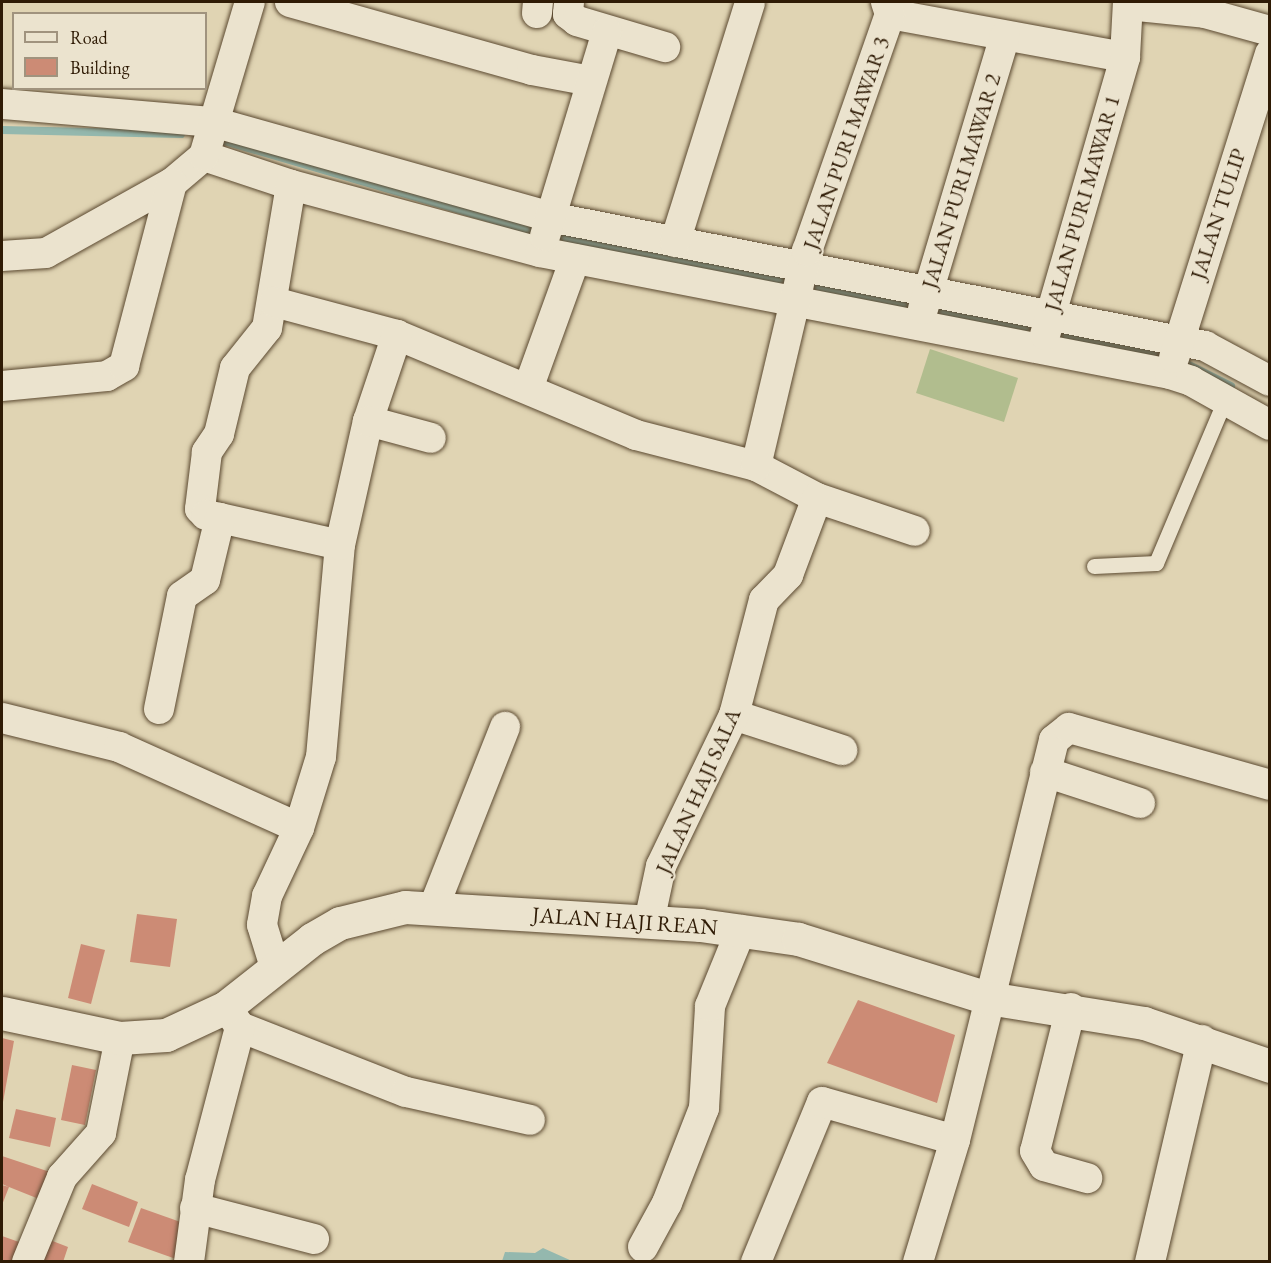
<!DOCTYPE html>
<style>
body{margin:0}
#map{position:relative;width:1271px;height:1263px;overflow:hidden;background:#e0d4b3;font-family:"EB Garamond",serif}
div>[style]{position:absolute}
.green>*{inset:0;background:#b1bd8e}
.water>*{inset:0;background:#94b8ae}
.stream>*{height:8px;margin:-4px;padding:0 4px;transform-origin:4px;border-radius:4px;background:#94b8ae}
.building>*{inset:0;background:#cc8b75}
.roads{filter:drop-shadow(0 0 2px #5b4930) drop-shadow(0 0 2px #5b4930)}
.lane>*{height:15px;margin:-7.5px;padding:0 7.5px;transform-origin:7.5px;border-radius:7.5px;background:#ebe3ce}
.street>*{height:30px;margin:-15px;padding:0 15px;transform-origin:15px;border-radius:15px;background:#ebe3ce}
.secondary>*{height:33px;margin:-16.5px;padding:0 16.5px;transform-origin:16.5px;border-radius:16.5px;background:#ebe3ce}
span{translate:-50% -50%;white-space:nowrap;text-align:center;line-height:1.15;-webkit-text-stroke:4.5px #ebe3ce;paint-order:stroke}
.street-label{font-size:22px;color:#2f1b05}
.frame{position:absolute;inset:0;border:3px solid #2f1b05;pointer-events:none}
.legend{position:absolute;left:12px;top:12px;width:195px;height:78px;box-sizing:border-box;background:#ebe3ce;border:2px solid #a0937e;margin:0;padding:8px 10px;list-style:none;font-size:18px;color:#2f1b05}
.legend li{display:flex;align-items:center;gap:12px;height:30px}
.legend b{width:30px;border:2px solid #a0937e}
</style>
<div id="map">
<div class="green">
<i style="clip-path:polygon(930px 349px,1018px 378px,1004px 422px,916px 393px)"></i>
</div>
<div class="water">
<i style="clip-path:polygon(543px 1248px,572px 1261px,502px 1261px,505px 1252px,535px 1253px)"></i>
</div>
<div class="stream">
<i style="left:2px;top:130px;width:179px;rotate:1.3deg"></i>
<i style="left:214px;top:138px;width:334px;rotate:16.3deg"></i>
<i style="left:535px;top:232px;width:645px;rotate:11.26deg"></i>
<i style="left:1189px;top:365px;width:47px;rotate:26.6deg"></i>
</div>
<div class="building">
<i style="clip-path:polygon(137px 914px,177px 919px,170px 967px,130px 962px)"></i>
<i style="clip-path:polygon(81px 944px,105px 950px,91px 1004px,68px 998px)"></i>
<i style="clip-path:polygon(858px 1000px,955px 1035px,937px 1103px,827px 1063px)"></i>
<i style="clip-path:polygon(2px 1038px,14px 1041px,3px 1102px,2px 1102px)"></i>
<i style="clip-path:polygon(72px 1065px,96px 1070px,85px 1125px,61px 1120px)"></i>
<i style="clip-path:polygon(16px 1109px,56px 1118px,50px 1147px,9px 1138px)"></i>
<i style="clip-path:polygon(2px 1156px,50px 1172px,39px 1199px,9px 1187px,2px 1205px,2px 1185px,9px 1187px,2px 1184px)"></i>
<i style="clip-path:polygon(92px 1184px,138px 1202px,129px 1227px,82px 1209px)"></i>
<i style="clip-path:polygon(141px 1208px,189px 1225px,176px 1259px,128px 1242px)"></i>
<i style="clip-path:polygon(2px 1236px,19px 1242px,12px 1262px,2px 1262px)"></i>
<i style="clip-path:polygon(50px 1240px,68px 1247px,63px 1262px,42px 1262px)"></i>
</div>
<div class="roads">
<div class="lane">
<i style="left:1094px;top:566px;width:62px;rotate:-2.8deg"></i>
<i style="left:1156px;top:563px;width:177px;rotate:-67.1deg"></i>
</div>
<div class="street">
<i style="left:290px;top:2px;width:251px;rotate:15.7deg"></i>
<i style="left:532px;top:70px;width:60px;rotate:10.6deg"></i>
<i style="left:569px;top:2px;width:12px;rotate:95deg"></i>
<i style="left:568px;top:14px;width:11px;rotate:38deg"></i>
<i style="left:577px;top:21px;width:92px;rotate:16.5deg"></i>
<i style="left:886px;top:2px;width:13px;rotate:72deg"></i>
<i style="left:890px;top:14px;width:239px;rotate:10.4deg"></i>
<i style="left:1128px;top:5px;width:77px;rotate:5.9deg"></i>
<i style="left:1205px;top:13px;width:67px;rotate:15.5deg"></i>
<i style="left:537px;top:13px;width:11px;rotate:-85deg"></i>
<i style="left:2px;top:104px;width:212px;rotate:4.9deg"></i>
<i style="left:213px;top:122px;width:350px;rotate:15.7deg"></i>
<i style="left:550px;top:217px;width:668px;rotate:11.14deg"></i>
<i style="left:1205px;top:346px;width:74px;rotate:28.3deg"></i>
<i style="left:204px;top:156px;width:92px;rotate:18.4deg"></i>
<i style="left:291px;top:185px;width:258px;rotate:15.1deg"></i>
<i style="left:540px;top:252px;width:642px;rotate:10.96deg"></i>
<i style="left:1170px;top:374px;width:22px;rotate:18deg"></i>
<i style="left:1191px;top:381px;width:90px;rotate:29.1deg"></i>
<i style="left:291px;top:185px;width:145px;rotate:99.5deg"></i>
<i style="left:267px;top:328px;width:51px;rotate:128.7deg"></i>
<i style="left:235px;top:368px;width:68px;rotate:103.6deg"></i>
<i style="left:219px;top:434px;width:22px;rotate:124deg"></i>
<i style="left:207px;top:452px;width:57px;rotate:97deg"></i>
<i style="left:200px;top:509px;width:8px;rotate:45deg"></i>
<i style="left:206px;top:515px;width:137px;rotate:12.6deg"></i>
<i style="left:545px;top:236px;width:213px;rotate:-73.1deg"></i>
<i style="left:675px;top:242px;width:251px;rotate:-72.6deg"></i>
<i style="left:2px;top:256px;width:44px;rotate:-3.9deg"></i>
<i style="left:46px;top:253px;width:144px;rotate:-29.1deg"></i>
<i style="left:172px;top:183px;width:42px;rotate:-40.2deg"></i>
<i style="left:204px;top:156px;width:161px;rotate:-73.4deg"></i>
<i style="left:274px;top:302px;width:127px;rotate:15deg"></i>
<i style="left:397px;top:335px;width:259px;rotate:22.7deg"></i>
<i style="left:636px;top:435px;width:124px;rotate:14.5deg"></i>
<i style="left:756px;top:466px;width:69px;rotate:27.7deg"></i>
<i style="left:817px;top:498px;width:103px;rotate:18.6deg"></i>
<i style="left:923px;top:309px;width:285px;rotate:-73.3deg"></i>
<i style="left:1045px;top:335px;width:289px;rotate:-73.9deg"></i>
<i style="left:1125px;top:57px;width:55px;rotate:-86.9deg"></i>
<i style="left:1174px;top:358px;width:319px;rotate:-72.5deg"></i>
<i style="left:2px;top:386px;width:105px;rotate:-5.4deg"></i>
<i style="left:107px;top:376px;width:20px;rotate:-30deg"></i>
<i style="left:124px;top:366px;width:189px;rotate:-75.3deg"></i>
<i style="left:529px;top:386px;width:135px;rotate:-70.1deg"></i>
<i style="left:368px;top:421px;width:91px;rotate:-71.4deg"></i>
<i style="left:756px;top:466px;width:221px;rotate:-76.7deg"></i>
<i style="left:807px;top:251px;width:251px;rotate:-70.7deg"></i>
<i style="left:159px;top:709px;width:115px;rotate:-78.5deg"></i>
<i style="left:182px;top:596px;width:28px;rotate:-35deg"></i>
<i style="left:205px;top:580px;width:64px;rotate:-76.4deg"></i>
<i style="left:734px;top:715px;width:114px;rotate:18deg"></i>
<i style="left:2px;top:718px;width:121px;rotate:13.9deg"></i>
<i style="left:119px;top:747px;width:197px;rotate:24.2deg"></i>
<i style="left:299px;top:828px;width:75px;rotate:115.2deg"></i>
<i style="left:267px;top:896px;width:29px;rotate:100deg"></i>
<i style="left:262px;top:925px;width:44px;rotate:72.8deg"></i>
<i style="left:1045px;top:772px;width:100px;rotate:18.1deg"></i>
<i style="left:299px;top:828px;width:74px;rotate:-72.8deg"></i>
<i style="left:321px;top:757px;width:213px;rotate:-84.9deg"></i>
<i style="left:340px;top:545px;width:127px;rotate:-77.3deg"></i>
<i style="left:368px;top:421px;width:65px;rotate:15.1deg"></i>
<i style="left:433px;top:909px;width:196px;rotate:-68.4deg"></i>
<i style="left:649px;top:922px;width:57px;rotate:-77.9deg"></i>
<i style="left:661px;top:866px;width:168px;rotate:-64.2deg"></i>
<i style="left:734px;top:715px;width:119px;rotate:-75.4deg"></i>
<i style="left:764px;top:600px;width:35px;rotate:-46deg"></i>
<i style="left:788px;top:575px;width:82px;rotate:-69.4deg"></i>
<i style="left:1071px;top:1008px;width:147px;rotate:104.1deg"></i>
<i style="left:1035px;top:1151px;width:17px;rotate:59deg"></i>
<i style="left:1044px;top:1166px;width:45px;rotate:15.6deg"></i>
<i style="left:240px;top:1027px;width:178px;rotate:21.4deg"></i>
<i style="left:406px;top:1092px;width:127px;rotate:12.7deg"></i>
<i style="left:195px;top:1208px;width:123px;rotate:14.6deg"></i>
<i style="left:643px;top:1247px;width:50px;rotate:-61.4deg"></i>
<i style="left:667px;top:1203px;width:102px;rotate:-68.7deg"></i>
<i style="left:704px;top:1108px;width:102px;rotate:-86.6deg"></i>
<i style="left:710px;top:1006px;width:82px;rotate:-67.8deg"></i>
<i style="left:27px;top:1262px;width:92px;rotate:-67.6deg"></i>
<i style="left:62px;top:1177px;width:59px;rotate:-48.4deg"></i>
<i style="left:101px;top:1133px;width:97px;rotate:-78.7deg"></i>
<i style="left:189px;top:1262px;width:83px;rotate:-82.4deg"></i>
<i style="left:200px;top:1180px;width:158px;rotate:-75.3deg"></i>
<i style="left:240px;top:1027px;width:18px;rotate:-124deg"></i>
<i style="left:756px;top:1262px;width:173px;rotate:-67.6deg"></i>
<i style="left:822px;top:1102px;width:138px;rotate:15.9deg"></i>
<i style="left:918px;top:1262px;width:127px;rotate:-73.1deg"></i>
<i style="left:955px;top:1140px;width:412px;rotate:-76.1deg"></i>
<i style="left:1054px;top:740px;width:19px;rotate:-39deg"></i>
<i style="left:1069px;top:728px;width:209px;rotate:15.8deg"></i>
<i style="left:1150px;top:1262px;width:228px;rotate:-76.8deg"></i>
</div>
<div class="secondary">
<i style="left:2px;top:1013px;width:121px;rotate:12deg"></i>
<i style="left:120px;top:1038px;width:46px;rotate:-3.7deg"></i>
<i style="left:166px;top:1035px;width:66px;rotate:-25deg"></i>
<i style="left:226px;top:1007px;width:110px;rotate:-38.3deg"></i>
<i style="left:312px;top:939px;width:32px;rotate:-30deg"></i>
<i style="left:340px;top:923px;width:67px;rotate:-13.8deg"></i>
<i style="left:405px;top:907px;width:296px;rotate:3.5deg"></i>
<i style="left:700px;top:925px;width:99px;rotate:8.1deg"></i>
<i style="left:798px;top:939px;width:199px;rotate:17.3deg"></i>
<i style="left:988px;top:998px;width:158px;rotate:9.1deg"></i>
<i style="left:1144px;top:1023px;width:133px;rotate:18.8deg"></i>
</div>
</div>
<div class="street-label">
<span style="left:846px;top:143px;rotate:-71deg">JALAN PURI MAWAR 3</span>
<span style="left:961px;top:181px;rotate:-73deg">JALAN PURI MAWAR 2</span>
<span style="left:1082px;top:203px;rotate:-74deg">JALAN PURI MAWAR 1</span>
<span style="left:1218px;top:214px;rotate:-72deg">JALAN TULIP</span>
<span style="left:698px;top:791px;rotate:-66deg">JALAN HAJI SALA</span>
<span style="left:625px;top:921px;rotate:4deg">JALAN HAJI REAN</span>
</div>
<div class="frame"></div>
<ul class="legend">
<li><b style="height:8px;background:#ebe3ce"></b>Road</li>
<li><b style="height:16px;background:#cc8b75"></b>Building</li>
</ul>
</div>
